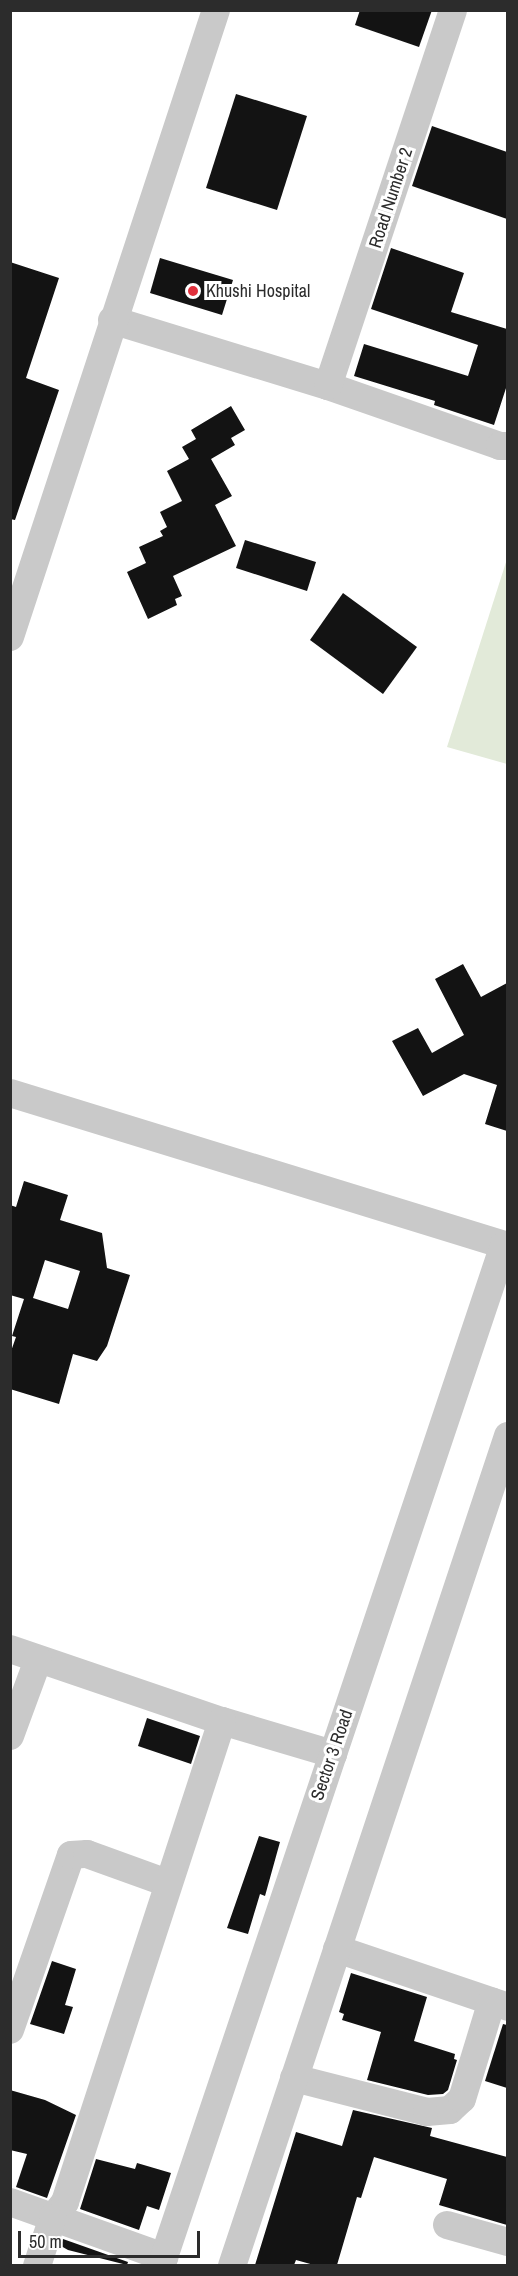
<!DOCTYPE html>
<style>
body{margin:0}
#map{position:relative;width:518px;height:2276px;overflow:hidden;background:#fff;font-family:"Archivo Narrow",sans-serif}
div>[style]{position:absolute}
.green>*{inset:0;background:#e2ead9}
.building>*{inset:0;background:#131313}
.minor>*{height:28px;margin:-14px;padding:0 14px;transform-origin:14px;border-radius:14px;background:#c9c9c9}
.dots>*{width:16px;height:16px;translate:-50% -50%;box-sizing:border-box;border:3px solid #fff;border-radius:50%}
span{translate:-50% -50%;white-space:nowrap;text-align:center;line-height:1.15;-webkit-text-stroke:6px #fff;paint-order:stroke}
.street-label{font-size:18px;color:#2c2c2c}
.poi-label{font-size:18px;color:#2c2c2c}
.left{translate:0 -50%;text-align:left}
.frame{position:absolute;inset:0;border:12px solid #2c2c2c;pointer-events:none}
.scale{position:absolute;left:18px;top:2231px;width:182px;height:27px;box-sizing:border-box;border:3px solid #2c2c2c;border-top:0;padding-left:8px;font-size:18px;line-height:21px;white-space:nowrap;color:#2c2c2c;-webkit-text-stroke:4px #fff;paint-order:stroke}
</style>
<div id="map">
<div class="green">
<i style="clip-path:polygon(507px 559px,507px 764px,447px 747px)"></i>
</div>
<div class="building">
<i style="clip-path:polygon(360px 10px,432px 10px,419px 47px,355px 25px)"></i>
<i style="clip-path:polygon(236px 94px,307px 116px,277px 210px,206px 188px)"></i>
<i style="clip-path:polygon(432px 126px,507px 152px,507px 219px,412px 186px)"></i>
<i style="clip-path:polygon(391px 248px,464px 273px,451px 312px,507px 329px,507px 385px,494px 425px,434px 405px,435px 401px,354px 376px,364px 344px,468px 376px,478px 345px,371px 309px)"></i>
<i style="clip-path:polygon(160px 258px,233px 280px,222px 315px,150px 293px)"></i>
<i style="clip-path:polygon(10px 262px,59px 278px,26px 378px,59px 390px,15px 520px,10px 519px)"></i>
<i style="clip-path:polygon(231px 406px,245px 430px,231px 438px,235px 445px,211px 459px,232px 496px,215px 505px,236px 546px,173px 576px,182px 596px,175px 599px,177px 605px,148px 619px,127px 572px,146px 563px,139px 547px,163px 536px,160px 531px,167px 527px,160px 512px,182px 501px,167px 471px,189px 459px,182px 447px,196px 439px,191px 430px)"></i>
<i style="clip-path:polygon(245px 540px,316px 562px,307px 591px,236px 568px)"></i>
<i style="clip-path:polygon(343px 593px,417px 647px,383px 694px,310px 640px)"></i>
<i style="clip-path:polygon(463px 964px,481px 997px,507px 983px,507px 1131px,485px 1124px,497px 1085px,464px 1074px,423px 1096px,392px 1041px,418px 1028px,432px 1053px,464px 1035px,435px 979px)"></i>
<i style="clip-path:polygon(evenodd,24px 1181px,68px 1195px,60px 1220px,102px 1233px,107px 1268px,130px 1275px,107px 1346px,97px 1361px,73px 1354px,59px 1404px,10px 1389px,10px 1354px,16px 1337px,12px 1336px,24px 1299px,10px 1295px,10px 1205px,16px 1207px,24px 1181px,45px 1260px,80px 1271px,68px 1309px,33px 1298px,45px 1260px)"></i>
<i style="clip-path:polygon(147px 1718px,200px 1736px,191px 1764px,138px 1746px)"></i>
<i style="clip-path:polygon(259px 1836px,280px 1842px,265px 1896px,260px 1894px,248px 1934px,227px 1928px)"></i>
<i style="clip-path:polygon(52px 1961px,76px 1969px,65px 2005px,73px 2007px,64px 2034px,30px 2024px)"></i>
<i style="clip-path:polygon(351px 1973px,427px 1997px,414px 2041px,455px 2054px,454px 2059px,457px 2060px,448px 2090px,443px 2094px,428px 2095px,367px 2080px,381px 2032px,342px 2020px,344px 2014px,339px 2012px)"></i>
<i style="clip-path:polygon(503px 2024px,507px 2025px,507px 2088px,485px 2081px)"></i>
<i style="clip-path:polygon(10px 2090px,45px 2100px,76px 2115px,47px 2198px,16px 2187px,27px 2154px,10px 2150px)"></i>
<i style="clip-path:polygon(353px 2110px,432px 2128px,430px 2136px,507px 2157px,507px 2225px,439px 2205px,447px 2179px,374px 2157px,361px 2198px,357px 2197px,337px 2265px,314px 2265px,296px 2260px,294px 2265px,255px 2265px,296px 2132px,342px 2146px)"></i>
<i style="clip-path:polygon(96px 2159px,135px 2169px,137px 2163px,171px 2173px,159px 2210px,147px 2206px,139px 2230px,80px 2209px)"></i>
<i style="clip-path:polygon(63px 2239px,128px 2262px,127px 2265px,68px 2250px,61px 2246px)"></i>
</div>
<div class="minor">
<i style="left:112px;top:320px;width:226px;rotate:17deg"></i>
<i style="left:328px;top:386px;width:182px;rotate:19.2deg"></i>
<i style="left:500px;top:446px;width:8px"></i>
<i style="left:328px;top:386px;width:396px;rotate:-71.6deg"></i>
<i style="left:10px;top:637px;width:660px;rotate:-71.81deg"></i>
<i style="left:10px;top:1093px;width:521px;rotate:17.08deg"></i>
<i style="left:10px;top:1649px;width:224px;rotate:18.8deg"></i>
<i style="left:222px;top:1721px;width:116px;rotate:16.6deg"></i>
<i style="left:10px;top:1736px;width:81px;rotate:-69.8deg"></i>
<i style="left:337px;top:1949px;width:181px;rotate:18.7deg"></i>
<i style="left:10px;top:2030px;width:185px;rotate:-70.8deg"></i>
<i style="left:71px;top:1855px;width:16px;rotate:-4deg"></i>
<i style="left:87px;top:1854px;width:85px;rotate:19.9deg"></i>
<i style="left:294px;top:2078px;width:137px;rotate:14.3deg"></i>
<i style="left:427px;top:2112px;width:23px;rotate:-5deg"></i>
<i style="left:450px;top:2110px;width:16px;rotate:-43deg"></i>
<i style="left:462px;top:2099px;width:102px;rotate:-73deg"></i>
<i style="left:10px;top:2202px;width:164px;rotate:19.7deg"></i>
<i style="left:447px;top:2225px;width:63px;rotate:15.6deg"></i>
<i style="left:37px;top:2266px;width:52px;rotate:-71.9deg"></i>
<i style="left:53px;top:2217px;width:19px;rotate:-51deg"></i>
<i style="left:65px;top:2202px;width:506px;rotate:-71.92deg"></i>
<i style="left:161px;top:2266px;width:1077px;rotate:-71.43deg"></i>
<i style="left:232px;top:2266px;width:875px;rotate:-71.61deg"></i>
</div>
<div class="dots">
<i style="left:193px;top:291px;background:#e1303c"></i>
</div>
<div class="street-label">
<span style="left:391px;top:198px;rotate:-72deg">Road Number 2</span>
<span style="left:332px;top:1755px;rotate:-71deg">Sector 3 Road</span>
</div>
<div class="poi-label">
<span class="left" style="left:206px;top:291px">Khushi Hospital</span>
</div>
<div class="frame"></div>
<div class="scale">50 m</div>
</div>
